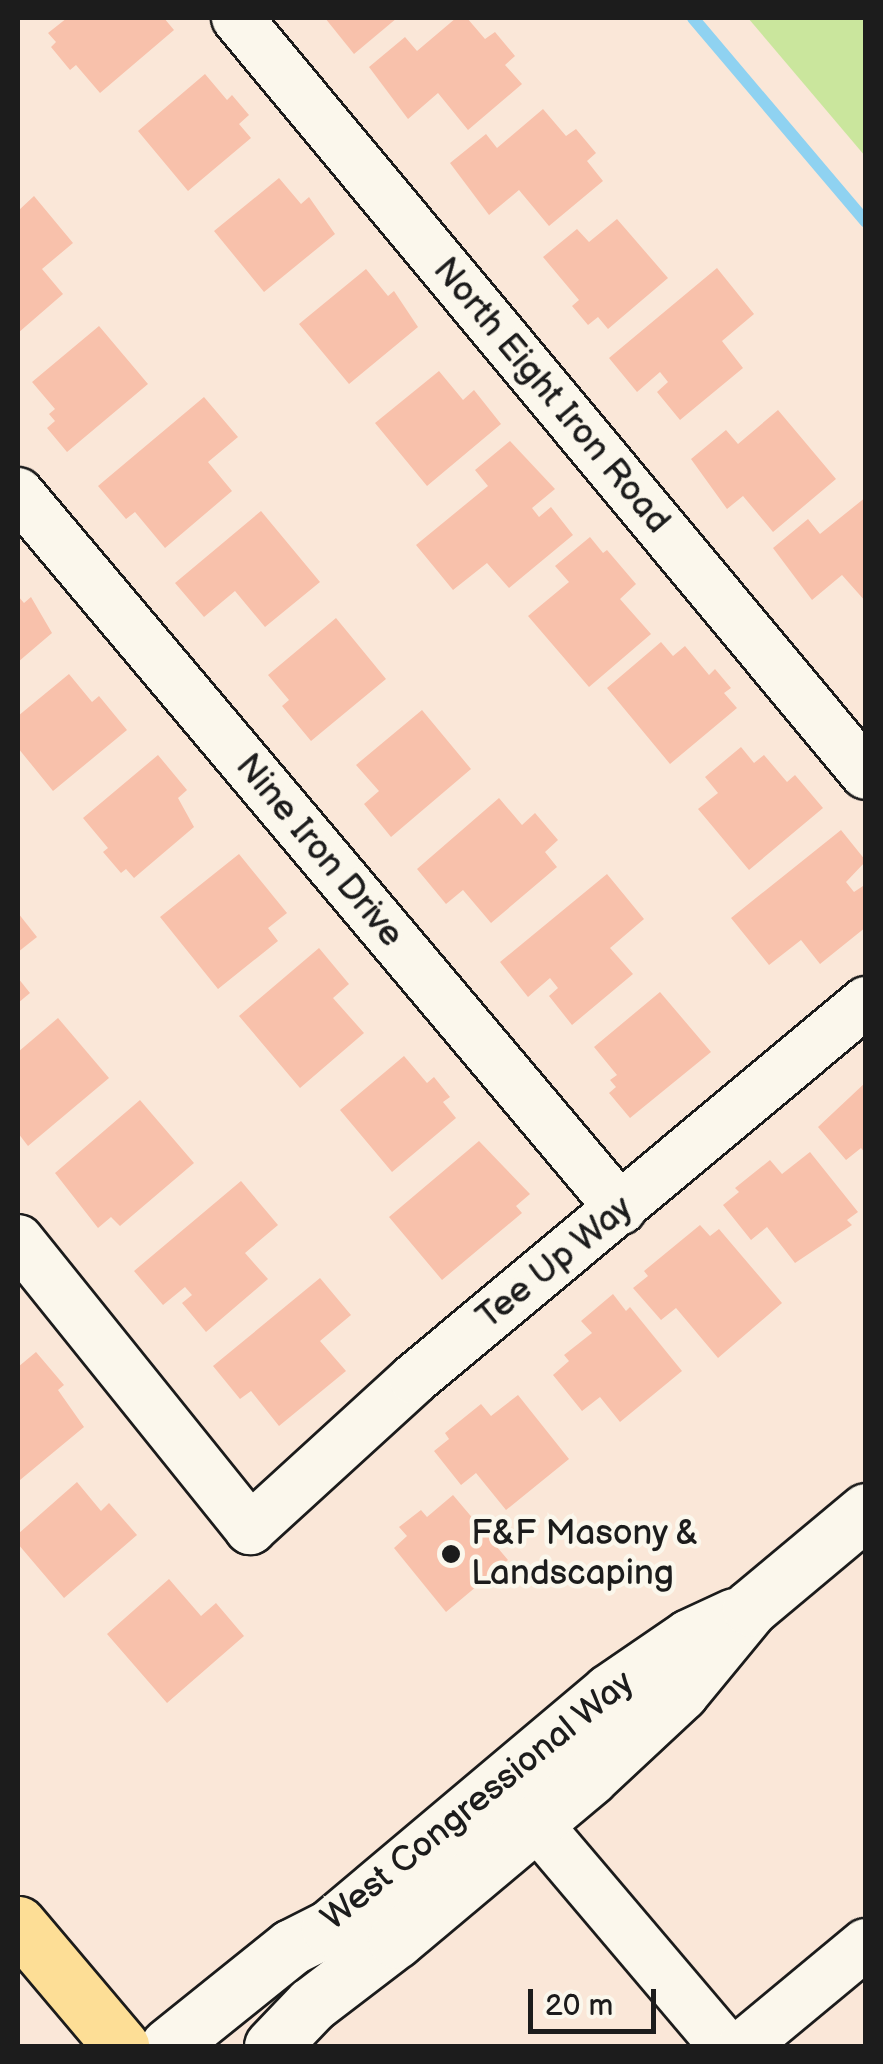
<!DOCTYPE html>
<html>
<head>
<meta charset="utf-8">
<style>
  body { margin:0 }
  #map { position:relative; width:883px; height:2064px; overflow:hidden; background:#fae7d8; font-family:"Balsamiq Sans",sans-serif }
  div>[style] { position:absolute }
  .green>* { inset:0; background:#cae69d }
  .stream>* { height:12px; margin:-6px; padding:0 6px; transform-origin:6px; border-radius:6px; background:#8fd2f1 }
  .building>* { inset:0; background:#f8c1ab }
  .roads { filter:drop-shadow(2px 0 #1c1c1c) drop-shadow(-2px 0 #1c1c1c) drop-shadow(0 2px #1c1c1c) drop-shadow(0 -2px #1c1c1c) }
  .minor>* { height:50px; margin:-25px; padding:0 25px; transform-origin:25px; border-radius:25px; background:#fbf7ec }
  .tertiary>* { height:55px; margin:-27.5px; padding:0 27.5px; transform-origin:27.5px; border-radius:27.5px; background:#fbf7ec }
  .primary>* { height:55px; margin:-27.5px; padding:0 27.5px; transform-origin:27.5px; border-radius:27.5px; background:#fdde96 }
  .dots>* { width:28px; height:28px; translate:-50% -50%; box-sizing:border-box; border:5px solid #fbf7ec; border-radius:50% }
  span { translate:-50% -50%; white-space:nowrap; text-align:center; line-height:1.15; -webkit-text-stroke:9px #fbf7ec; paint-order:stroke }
  .street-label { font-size:35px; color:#1c1c1c }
  .poi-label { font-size:35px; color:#1c1c1c }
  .left { translate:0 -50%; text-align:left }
  .frame { position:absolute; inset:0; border:20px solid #1c1c1c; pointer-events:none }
  .scale { position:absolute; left:528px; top:1989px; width:128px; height:45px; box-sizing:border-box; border:5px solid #1c1c1c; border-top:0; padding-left:12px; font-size:30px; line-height:35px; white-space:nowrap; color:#1c1c1c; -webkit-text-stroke:8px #fbf7ec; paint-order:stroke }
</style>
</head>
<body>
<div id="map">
  <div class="green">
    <div style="clip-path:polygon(748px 18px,865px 18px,865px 156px)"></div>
  </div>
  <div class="stream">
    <div style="left:693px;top:18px;width:267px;rotate:49.7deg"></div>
  </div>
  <div class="building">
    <div style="clip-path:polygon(67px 18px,164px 18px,174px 30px,100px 93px,76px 65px,70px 70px,51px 47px,56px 42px,48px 33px)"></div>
    <div style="clip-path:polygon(325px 18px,397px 18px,354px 54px)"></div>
    <div style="clip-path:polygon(456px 18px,467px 18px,485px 39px,495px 32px,515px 56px,505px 65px,522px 84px,468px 130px,438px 93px,408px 119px,369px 67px,405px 37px,417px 51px)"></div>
    <div style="clip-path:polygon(205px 74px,227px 100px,232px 95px,249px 115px,239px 124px,251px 138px,188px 191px,138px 131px)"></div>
    <div style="clip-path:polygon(543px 109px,566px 136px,576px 129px,596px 153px,587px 161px,603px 181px,549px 226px,519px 190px,489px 215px,450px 163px,486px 134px,497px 148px)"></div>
    <div style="clip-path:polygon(279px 178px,301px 204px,309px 197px,335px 234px,264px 292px,214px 231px)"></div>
    <div style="clip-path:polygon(34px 196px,73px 243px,42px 269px,63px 294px,18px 333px,18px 211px)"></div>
    <div style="clip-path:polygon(617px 219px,668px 278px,608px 329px,598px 317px,588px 325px,572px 306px,579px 300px,543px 257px,577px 229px,589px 242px)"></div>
    <div style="clip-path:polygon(717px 268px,754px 314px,722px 341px,743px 368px,680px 420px,657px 392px,668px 382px,660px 372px,637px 392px,609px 358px)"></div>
    <div style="clip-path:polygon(366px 269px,388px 296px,394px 291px,418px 327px,349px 384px,299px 324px)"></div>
    <div style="clip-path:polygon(99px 326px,148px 384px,67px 452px,47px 428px,55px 421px,49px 414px,55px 409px,32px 382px)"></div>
    <div style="clip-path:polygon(439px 371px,463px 400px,474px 390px,501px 424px,427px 486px,375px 423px)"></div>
    <div style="clip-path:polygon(204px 397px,238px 437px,208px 462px,232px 491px,165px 548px,135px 512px,126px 519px,98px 486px)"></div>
    <div style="clip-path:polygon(778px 410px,836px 479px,773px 532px,743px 496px,727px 509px,691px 459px,726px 430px,738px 444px)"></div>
    <div style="clip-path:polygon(510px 441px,555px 489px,532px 508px,539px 517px,551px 507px,573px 535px,509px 588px,487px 563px,453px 590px,416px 545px,488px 486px,475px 470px)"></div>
    <div style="clip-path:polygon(866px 497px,866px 602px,842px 575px,812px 600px,773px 548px,808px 519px,820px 534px)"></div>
    <div style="clip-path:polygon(261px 511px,320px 582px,265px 627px,235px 591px,204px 617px,175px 583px)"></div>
    <div style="clip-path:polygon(590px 537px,603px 553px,607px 550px,636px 584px,620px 599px,651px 634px,589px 687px,528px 616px,569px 582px,555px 566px)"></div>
    <div style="clip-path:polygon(18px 596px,24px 603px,31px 597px,52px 633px,18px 662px)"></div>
    <div style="clip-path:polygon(336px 618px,386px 679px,311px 741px,282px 706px,289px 700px,268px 675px)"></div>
    <div style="clip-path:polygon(661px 642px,673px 656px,685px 646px,709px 675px,715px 669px,731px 688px,724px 693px,737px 708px,670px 764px,607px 688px)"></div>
    <div style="clip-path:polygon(69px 674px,92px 702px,99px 696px,127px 730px,53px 791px,18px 748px,18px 716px)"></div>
    <div style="clip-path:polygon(422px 710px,471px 769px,391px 837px,364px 804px,379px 791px,356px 765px)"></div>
    <div style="clip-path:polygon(741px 747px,754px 763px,764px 755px,787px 782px,795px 775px,823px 808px,749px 870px,698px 809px,718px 793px,705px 777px)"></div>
    <div style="clip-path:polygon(158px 755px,187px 790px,178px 798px,194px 827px,134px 878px,126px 869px,121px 873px,103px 852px,108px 848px,83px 818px)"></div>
    <div style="clip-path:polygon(499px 798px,522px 825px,535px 813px,558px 840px,545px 852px,557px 867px,491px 923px,463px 890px,446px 904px,417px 869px)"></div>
    <div style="clip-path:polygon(841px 830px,866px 861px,846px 882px,854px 892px,866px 884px,866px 927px,820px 964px,801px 940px,769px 965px,731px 918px)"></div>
    <div style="clip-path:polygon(239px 854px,287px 913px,268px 928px,278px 941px,218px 989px,160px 917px)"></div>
    <div style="clip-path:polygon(607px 874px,644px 919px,610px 948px,633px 974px,572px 1025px,549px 996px,558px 988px,550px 978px,528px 997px,500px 962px)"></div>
    <div style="clip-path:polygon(18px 913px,37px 937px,18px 952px)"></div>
    <div style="clip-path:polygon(319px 948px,349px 984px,333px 998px,364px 1033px,300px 1088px,239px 1016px)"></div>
    <div style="clip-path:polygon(18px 978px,30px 993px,18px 1003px)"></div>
    <div style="clip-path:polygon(660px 992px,711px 1052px,630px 1118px,609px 1093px,616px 1087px,610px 1080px,617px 1075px,594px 1047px)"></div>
    <div style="clip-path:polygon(58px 1018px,109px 1078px,28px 1146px,18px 1133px,18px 1052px)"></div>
    <div style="clip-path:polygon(404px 1056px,427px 1083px,434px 1077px,450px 1097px,443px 1102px,456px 1118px,392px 1172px,340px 1110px)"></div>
    <div style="clip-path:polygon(866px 1082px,866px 1154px,861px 1148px,846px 1160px,818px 1127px)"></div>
    <div style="clip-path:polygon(140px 1100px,194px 1163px,120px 1226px,111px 1217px,98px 1228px,55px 1173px)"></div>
    <div style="clip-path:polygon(479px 1141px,530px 1194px,516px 1206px,522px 1213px,442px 1280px,389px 1217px)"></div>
    <div style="clip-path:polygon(810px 1152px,858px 1212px,847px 1220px,852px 1225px,795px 1263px,767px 1227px,751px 1240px,723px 1205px,739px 1192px,735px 1188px,770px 1160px,782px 1174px)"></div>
    <div style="clip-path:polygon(241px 1181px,278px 1225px,245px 1253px,268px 1279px,206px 1332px,182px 1303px,192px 1295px,185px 1287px,163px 1305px,134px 1271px)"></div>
    <div style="clip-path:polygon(700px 1225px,710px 1236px,719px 1229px,782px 1303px,718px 1358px,676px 1308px,661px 1320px,633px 1288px,648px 1276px,644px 1271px)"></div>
    <div style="clip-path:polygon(320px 1278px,351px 1315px,320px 1341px,346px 1371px,279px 1426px,251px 1391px,240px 1399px,213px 1366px)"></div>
    <div style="clip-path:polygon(613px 1294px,626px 1311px,630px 1307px,682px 1371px,620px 1422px,600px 1397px,582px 1411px,553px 1375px,569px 1361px,564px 1355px,592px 1333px,581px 1321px)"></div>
    <div style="clip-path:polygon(36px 1352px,64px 1385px,58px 1390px,84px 1427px,20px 1480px,18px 1367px)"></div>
    <div style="clip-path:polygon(518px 1395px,569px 1459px,506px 1510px,476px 1473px,461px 1485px,434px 1451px,449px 1439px,445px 1433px,481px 1404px,491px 1416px)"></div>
    <div style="clip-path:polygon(77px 1482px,101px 1511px,109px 1503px,137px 1535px,64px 1598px,18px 1544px,18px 1534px)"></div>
    <div style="clip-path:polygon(453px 1495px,508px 1560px,446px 1612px,394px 1548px,407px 1536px,399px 1527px,421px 1510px,427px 1517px)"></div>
    <div style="clip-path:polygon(169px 1579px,201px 1616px,216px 1603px,244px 1636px,167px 1703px,107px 1634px)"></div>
  </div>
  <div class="roads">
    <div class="minor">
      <div style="left:237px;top:18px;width:983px;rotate:50.24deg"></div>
      <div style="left:18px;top:493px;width:936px;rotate:49.9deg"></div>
      <div style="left:18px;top:1240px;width:371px;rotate:51.2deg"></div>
      <div style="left:250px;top:1529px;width:222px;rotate:-42.4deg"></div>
      <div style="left:414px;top:1379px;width:589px;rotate:-39.83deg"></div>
      <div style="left:511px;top:1794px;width:331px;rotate:49.7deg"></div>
      <div style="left:743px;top:2046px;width:160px;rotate:-39.7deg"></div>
    </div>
    <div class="tertiary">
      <div style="left:168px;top:2046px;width:158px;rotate:-38.8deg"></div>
      <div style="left:291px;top:1947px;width:42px;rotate:-26.6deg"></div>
      <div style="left:329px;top:1928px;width:366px;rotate:-40.1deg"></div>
      <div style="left:609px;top:1692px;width:97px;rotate:-34.5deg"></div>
      <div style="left:689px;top:1637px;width:50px;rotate:-25deg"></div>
      <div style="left:272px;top:2046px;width:57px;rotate:-46.4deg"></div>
      <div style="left:311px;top:2005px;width:107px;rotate:-37.4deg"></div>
      <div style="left:396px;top:1940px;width:252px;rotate:-40deg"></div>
      <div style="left:589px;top:1778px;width:125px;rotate:-43deg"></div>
      <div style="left:680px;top:1693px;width:110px;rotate:-50.5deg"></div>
      <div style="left:750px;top:1608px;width:151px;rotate:-39.9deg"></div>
    </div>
    <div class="primary">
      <div style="left:18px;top:1924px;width:160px;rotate:49.8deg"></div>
    </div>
  </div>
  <div class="dots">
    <div style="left:451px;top:1554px;background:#1c1c1c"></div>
  </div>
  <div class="street-label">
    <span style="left:551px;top:396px;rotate:50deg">North Eight Iron Road</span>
    <span style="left:319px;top:851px;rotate:50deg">Nine Iron Drive</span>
    <span style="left:555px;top:1263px;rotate:-39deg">Tee Up Way</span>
    <span style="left:478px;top:1801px;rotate:-39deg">West Congressional Way</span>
  </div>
  <div class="poi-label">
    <span class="left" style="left:471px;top:1554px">F&amp;F Masony &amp;<br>Landscaping</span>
  </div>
  <div class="frame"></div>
  <div class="scale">20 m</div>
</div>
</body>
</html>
